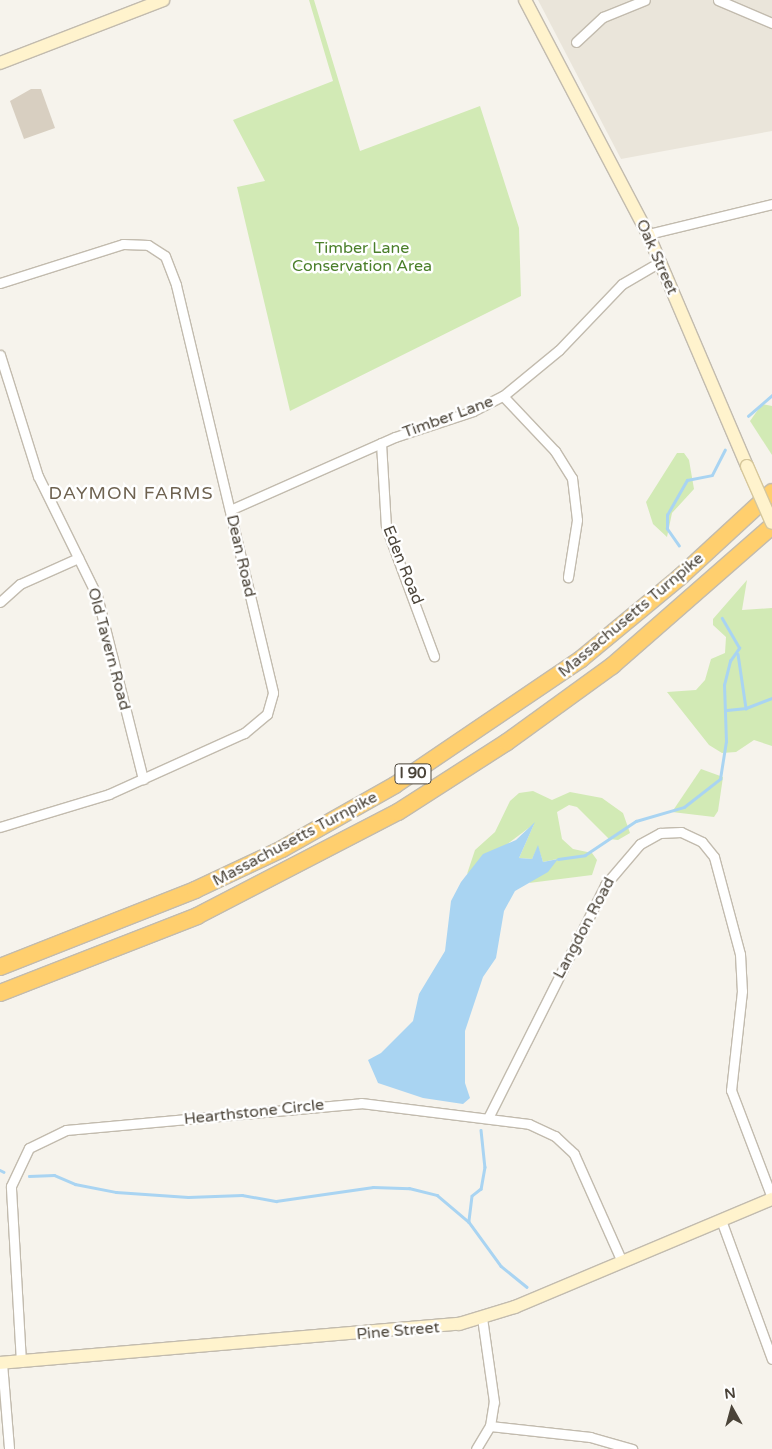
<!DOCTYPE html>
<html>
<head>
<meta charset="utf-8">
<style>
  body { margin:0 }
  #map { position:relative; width:772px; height:1449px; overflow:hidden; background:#f6f3ec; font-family:"Varela Round",sans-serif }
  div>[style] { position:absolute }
  .residential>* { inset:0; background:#eae5da }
  .green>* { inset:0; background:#d2eab5 }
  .water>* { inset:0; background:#a9d4f2 }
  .stream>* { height:2.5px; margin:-1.25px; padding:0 1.25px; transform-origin:1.25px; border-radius:1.25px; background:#a9d4f2 }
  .building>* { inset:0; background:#d8cfc1 }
  .roads { filter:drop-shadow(1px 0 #c2bbae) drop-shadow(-1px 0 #c2bbae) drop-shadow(0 1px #c2bbae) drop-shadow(0 -1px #c2bbae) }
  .street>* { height:9px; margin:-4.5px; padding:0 4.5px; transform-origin:4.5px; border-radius:4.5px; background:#fff }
  .secondary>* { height:12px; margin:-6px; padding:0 6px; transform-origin:6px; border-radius:6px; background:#fff3cd }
  .highway>* { height:16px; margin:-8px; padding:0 8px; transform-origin:8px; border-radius:8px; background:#ffcf6e }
  .bridges { filter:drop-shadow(1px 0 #d6c79b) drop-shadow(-1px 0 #d6c79b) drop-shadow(0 1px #d6c79b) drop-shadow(0 -1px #d6c79b) }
  .secondary-bridge>* { height:12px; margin:-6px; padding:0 6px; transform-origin:6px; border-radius:6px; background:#fff3cd }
  span { translate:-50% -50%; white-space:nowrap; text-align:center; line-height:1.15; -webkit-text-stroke:5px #fff; paint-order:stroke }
  .shield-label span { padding:1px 4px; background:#fff; border:1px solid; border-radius:4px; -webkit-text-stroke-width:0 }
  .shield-label { font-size:15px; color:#4b4439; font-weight:700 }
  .park-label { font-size:16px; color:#4a7f2a }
  .street-label { font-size:16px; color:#4b4439 }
  .neighbourhood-label { font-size:18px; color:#6e6250; letter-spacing:1px }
  .north { position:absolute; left:707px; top:1384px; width:50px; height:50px; -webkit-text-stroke:4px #fff; paint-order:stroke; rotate:353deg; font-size:14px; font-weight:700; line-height:20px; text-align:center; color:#4b4439 }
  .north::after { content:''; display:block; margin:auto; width:18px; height:22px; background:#4b4439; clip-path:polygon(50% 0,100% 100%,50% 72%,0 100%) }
</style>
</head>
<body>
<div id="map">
  <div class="residential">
    <div style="clip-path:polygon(538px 0,772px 0,772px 131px,621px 159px)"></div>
  </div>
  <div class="green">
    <div style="clip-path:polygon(309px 0,314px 0,360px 151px,480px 106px,519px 228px,521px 296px,290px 411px,237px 187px,265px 181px,233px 120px,333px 81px)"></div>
    <div style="clip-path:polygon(762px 404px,772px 406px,772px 455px,750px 421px)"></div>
    <div style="clip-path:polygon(677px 453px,684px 453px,689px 460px,694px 489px,672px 513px,667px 537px,653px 524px,646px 502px)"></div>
    <div style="clip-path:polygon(747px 580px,742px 610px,772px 608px,772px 746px,754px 740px,736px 752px,722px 753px,709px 745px,667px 692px,696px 690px,705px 680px,711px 659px,725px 653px,726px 637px,713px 625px,713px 619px)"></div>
    <div style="clip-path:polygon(701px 769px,723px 777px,718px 811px,714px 817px,672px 812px)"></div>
    <div style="clip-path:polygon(533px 791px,552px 800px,570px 792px,602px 798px,623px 813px,630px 833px,618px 840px,609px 839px,577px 807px,569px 805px,557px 812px,562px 839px,573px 849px,592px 853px,597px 860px,592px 875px,529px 883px,557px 859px,543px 862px,538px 847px,532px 859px,519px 858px,534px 824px,467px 874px,475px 850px,495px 832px,510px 801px,519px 793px)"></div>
  </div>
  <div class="water">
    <div style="clip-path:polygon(535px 822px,519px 858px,532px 859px,538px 845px,543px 862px,558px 859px,548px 872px,515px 891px,504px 911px,496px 958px,483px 977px,465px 1031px,465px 1083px,470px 1098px,463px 1104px,423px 1098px,378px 1083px,368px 1060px,381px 1053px,413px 1021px,419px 994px,445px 951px,451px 901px,461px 882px,483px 854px,516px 840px)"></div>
  </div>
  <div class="stream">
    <div style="left:748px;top:416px;width:32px;rotate:-41deg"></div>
    <div style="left:679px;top:546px;width:21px;rotate:-125deg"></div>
    <div style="left:667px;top:529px;width:14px;rotate:-90deg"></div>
    <div style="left:667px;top:515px;width:40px;rotate:-60.3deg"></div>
    <div style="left:687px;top:480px;width:25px;rotate:-11deg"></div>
    <div style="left:712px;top:475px;width:28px;rotate:-63deg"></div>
    <div style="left:738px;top:654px;width:55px;rotate:81.6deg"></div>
    <div style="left:727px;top:710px;width:19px;rotate:-6deg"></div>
    <div style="left:746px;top:708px;width:28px;rotate:-21deg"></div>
    <div style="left:558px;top:859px;width:27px;rotate:-8deg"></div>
    <div style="left:585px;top:855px;width:61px;rotate:-33.7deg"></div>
    <div style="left:636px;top:821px;width:50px;rotate:-16.3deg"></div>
    <div style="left:684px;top:807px;width:46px;rotate:-37.9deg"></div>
    <div style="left:720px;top:779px;width:37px;rotate:-81deg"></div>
    <div style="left:726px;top:742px;width:57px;rotate:-92deg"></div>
    <div style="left:724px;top:685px;width:25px;rotate:-76deg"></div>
    <div style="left:730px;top:661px;width:16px;rotate:-55deg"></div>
    <div style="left:739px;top:648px;width:34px;rotate:-120deg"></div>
    <div style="left:481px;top:1130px;width:37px;rotate:84deg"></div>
    <div style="left:485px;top:1167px;width:22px;rotate:100deg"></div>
    <div style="left:481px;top:1189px;width:11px;rotate:142deg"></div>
    <div style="left:472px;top:1196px;width:26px;rotate:97deg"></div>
    <div style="left:469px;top:1222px;width:54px;rotate:54deg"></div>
    <div style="left:501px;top:1266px;width:33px;rotate:39deg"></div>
    <div style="left:0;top:1170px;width:4px;rotate:27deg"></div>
    <div style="left:29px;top:1176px;width:25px;rotate:-2deg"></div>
    <div style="left:54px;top:1175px;width:23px;rotate:23deg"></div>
    <div style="left:75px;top:1184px;width:42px;rotate:11deg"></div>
    <div style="left:116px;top:1192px;width:72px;rotate:4deg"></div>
    <div style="left:188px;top:1197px;width:54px;rotate:-2.1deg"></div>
    <div style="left:242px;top:1195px;width:35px;rotate:10deg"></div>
    <div style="left:276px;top:1201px;width:98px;rotate:-8.2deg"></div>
    <div style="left:373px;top:1187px;width:36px;rotate:2deg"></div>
    <div style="left:409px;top:1188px;width:29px;rotate:14deg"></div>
    <div style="left:437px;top:1195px;width:42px;rotate:40.2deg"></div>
  </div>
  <div class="building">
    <div style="clip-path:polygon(31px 89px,41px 89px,55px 128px,24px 139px,10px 101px)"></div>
  </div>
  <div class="roads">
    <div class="street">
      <div style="left:718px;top:0;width:59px;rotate:23.1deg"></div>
      <div style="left:576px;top:42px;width:37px;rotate:-43deg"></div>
      <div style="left:603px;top:17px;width:45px;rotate:-22deg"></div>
      <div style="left:648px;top:234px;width:128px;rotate:-13.6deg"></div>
      <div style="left:0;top:283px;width:129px;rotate:-17.6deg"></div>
      <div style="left:123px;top:244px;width:25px;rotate:2deg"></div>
      <div style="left:148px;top:245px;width:20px;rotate:33deg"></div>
      <div style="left:165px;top:256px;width:31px;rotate:69deg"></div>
      <div style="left:176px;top:285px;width:419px;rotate:76.6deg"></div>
      <div style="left:273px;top:693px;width:22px;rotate:106deg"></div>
      <div style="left:267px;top:714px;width:30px;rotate:140deg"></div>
      <div style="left:244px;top:733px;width:148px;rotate:155.7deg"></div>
      <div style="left:109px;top:794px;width:114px;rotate:163.2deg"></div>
      <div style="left:0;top:355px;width:127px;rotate:72.6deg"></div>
      <div style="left:38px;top:476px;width:134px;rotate:63.8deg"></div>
      <div style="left:97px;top:596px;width:189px;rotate:75.9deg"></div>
      <div style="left:503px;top:396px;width:76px;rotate:46.6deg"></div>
      <div style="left:555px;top:451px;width:32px;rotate:58deg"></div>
      <div style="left:572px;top:478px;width:42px;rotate:83.2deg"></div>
      <div style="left:577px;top:520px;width:58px;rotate:99deg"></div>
      <div style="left:381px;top:443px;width:84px;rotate:86.6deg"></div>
      <div style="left:386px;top:527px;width:138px;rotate:69.6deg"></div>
      <div style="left:230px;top:510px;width:180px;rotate:-23.9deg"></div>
      <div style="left:395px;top:437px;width:82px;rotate:-18.4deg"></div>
      <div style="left:473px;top:411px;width:34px;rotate:-27deg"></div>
      <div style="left:503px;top:396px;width:72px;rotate:-39.4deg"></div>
      <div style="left:559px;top:350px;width:91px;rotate:-46.3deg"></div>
      <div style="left:622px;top:284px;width:44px;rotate:-30.1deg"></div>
      <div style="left:0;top:602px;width:27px;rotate:-42deg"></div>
      <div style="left:20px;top:584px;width:64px;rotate:-24.1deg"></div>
      <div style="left:488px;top:1118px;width:261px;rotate:-63.3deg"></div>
      <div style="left:605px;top:885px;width:54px;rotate:-49.5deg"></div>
      <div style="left:640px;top:844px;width:23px;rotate:-29deg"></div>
      <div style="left:660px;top:833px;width:21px;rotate:-3deg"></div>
      <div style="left:681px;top:832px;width:23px;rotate:25deg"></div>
      <div style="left:702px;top:842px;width:19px;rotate:51deg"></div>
      <div style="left:714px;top:857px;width:100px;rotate:75deg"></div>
      <div style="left:740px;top:954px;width:37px;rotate:87deg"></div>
      <div style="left:742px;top:991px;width:100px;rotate:96.3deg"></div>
      <div style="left:731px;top:1090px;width:116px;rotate:69.2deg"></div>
      <div style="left:721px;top:1220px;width:148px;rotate:69.9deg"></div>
      <div style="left:21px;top:1362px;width:176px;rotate:-93.3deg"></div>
      <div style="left:11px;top:1186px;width:42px;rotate:-64.7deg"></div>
      <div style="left:29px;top:1148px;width:41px;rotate:-25.9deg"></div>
      <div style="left:66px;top:1130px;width:296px;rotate:-5.2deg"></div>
      <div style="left:361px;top:1103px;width:169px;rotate:7.1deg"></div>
      <div style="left:529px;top:1124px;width:29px;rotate:25deg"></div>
      <div style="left:555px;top:1136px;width:26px;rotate:43deg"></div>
      <div style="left:574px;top:1154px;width:118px;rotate:66deg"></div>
      <div style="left:2px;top:1363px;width:86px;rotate:85.3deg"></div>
      <div style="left:490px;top:1426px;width:101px;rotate:6.3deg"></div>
      <div style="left:590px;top:1437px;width:44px;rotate:15.9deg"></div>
      <div style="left:476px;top:1449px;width:27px;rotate:-59deg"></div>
      <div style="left:490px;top:1426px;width:24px;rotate:-81deg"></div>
      <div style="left:494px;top:1402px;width:85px;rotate:-98.1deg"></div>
    </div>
    <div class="secondary">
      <div style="left:525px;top:0;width:264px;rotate:62.3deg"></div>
      <div style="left:648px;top:234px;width:252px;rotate:66.9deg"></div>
      <div style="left:0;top:63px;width:175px;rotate:-21.1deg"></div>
      <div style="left:0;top:1363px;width:461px;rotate:-4.9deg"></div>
      <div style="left:459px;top:1324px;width:59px;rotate:-16.9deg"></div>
      <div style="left:515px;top:1307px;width:279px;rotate:-22.8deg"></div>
    </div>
    <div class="highway">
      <div style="left:0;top:967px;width:210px;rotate:-21.5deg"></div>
      <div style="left:195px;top:890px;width:96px;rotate:-25.2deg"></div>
      <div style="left:282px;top:849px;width:130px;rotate:-29.5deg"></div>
      <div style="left:395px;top:785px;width:225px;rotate:-34.1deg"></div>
      <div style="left:581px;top:659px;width:129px;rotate:-39.6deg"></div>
      <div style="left:680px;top:577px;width:125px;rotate:-42.7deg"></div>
      <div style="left:0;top:993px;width:212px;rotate:-21.3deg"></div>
      <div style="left:197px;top:916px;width:226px;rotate:-27.4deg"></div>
      <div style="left:398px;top:812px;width:130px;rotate:-32.7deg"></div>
      <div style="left:507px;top:742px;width:130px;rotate:-35.9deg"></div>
      <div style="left:612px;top:666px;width:213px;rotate:-41.2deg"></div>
    </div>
  </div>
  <div class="bridges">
    <div class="secondary-bridge">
      <div style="left:747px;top:466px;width:62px;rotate:66.3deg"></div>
    </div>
  </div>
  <div class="shield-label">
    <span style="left:413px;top:774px">I 90</span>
  </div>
  <div class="park-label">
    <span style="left:362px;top:257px">Timber Lane<br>Conservation Area</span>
  </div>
  <div class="street-label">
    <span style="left:657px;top:257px;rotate:66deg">Oak Street</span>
    <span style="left:448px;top:417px;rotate:-20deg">Timber Lane</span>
    <span style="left:241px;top:556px;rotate:77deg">Dean Road</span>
    <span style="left:403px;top:565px;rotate:68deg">Eden Road</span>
    <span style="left:631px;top:615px;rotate:-40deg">Massachusetts Turnpike</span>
    <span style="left:109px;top:649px;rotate:75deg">Old Tavern Road</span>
    <span style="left:295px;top:839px;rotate:-28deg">Massachusetts Turnpike</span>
    <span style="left:584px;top:928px;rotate:-62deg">Langdon Road</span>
    <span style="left:254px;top:1112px;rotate:-6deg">Hearthstone Circle</span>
    <span style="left:398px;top:1331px;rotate:-5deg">Pine Street</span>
  </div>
  <div class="neighbourhood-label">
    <span style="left:131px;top:493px">DAYMON FARMS</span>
  </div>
  <div class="north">N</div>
</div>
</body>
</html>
